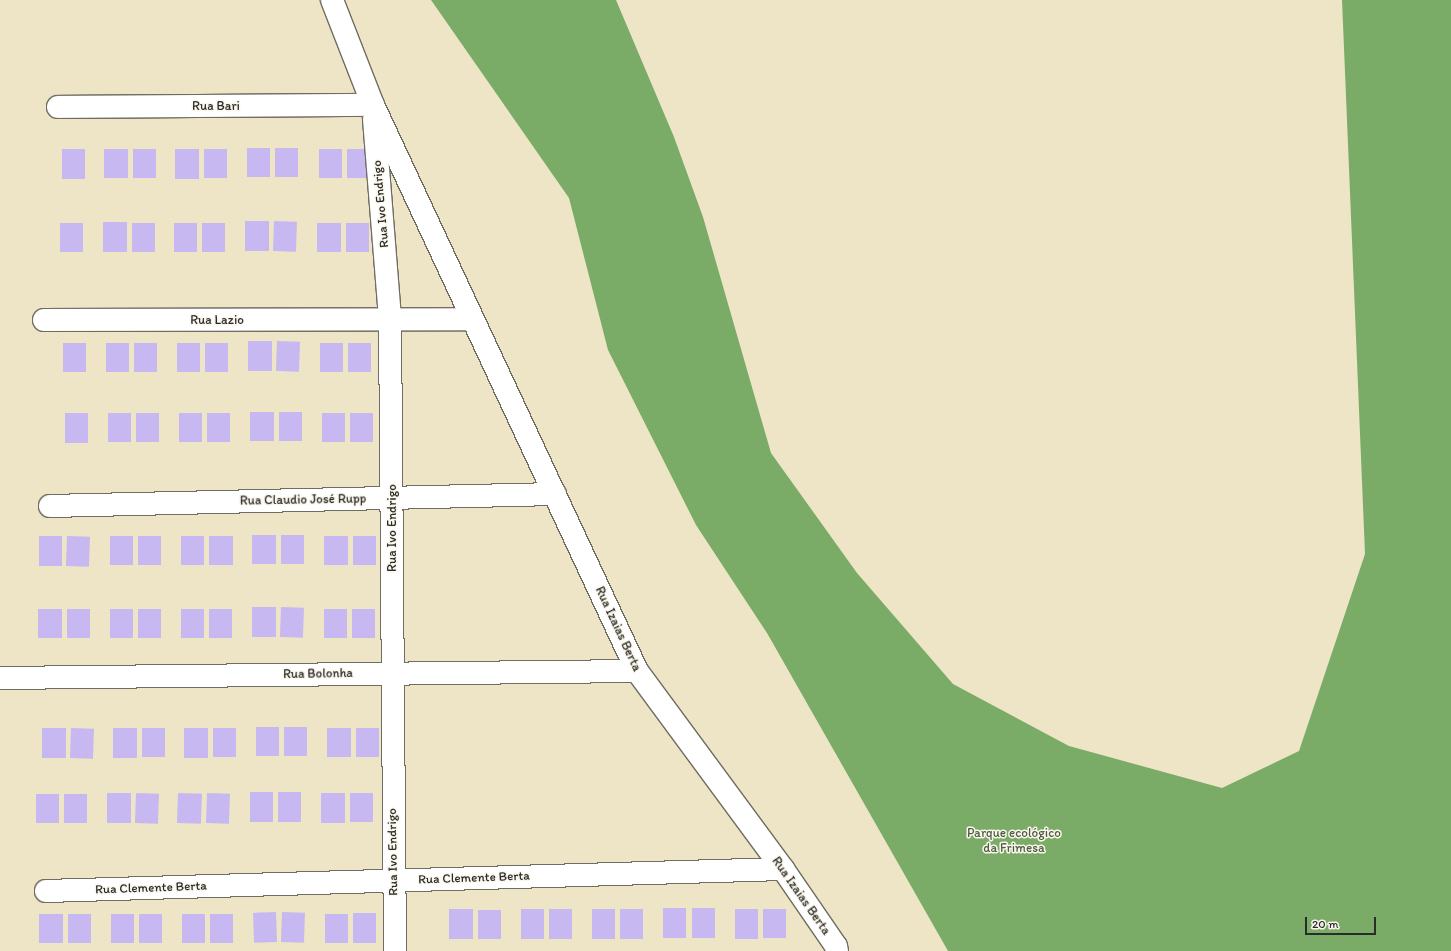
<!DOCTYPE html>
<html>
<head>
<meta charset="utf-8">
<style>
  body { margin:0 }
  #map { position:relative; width:1451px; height:951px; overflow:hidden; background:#eee5c6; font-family:Itim,sans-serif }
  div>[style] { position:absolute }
  .forest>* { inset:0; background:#7aac68 }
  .building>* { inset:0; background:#c8b8f1; transform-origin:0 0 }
  .roads { filter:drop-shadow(1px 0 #6f6c61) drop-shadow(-1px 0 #6f6c61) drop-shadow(0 1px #6f6c61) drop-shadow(0 -1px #6f6c61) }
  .minor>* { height:22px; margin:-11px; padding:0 11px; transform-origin:11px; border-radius:11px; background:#fff }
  span { translate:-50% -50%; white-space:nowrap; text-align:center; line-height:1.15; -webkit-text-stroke:3px #fbf7ec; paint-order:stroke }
  .street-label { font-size:13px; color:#2b2b2b }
  .park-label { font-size:13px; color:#4c5a42 }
  .scale { position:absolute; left:1305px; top:917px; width:71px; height:18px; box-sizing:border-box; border:2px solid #2b2b2b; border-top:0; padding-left:5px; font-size:12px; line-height:14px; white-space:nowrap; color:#2b2b2b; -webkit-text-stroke:3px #fbf7ec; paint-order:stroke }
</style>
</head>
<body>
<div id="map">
  <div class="forest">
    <div style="clip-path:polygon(431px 0,616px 0,674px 137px,703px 217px,771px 453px,857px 573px,953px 684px,1069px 746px,1222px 788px,1299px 751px,1365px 554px,1342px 0,1451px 0,1451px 951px,948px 951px,767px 633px,696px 525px,608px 350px,569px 198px)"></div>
  </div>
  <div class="building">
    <div style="left:247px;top:148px;width:23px;height:29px"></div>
    <div style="left:275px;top:148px;width:23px;height:29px"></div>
    <div style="left:62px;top:149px;width:23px;height:30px"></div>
    <div style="left:104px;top:149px;width:24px;height:29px"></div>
    <div style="left:133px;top:149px;width:23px;height:29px"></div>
    <div style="left:175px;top:149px;width:24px;height:30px"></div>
    <div style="left:204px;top:149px;width:23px;height:29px"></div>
    <div style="left:319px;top:149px;width:23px;height:29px"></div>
    <div style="left:347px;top:149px;width:23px;height:29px"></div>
    <div style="left:269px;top:221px;width:30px;height:24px;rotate:90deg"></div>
    <div style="left:274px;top:221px;width:23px;height:30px;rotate:2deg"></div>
    <div style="left:127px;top:222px;width:30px;height:24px;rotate:90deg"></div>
    <div style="left:60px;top:223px;width:23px;height:29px"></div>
    <div style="left:132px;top:223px;width:23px;height:29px"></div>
    <div style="left:174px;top:223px;width:23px;height:29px"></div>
    <div style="left:202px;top:223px;width:23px;height:29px"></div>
    <div style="left:317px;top:223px;width:24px;height:29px"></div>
    <div style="left:346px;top:223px;width:23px;height:29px"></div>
    <div style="left:272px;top:341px;width:30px;height:24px;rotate:90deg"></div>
    <div style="left:277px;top:341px;width:23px;height:30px;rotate:2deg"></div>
    <div style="left:63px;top:343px;width:23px;height:29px"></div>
    <div style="left:106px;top:343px;width:23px;height:29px"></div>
    <div style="left:134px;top:343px;width:23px;height:29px"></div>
    <div style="left:177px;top:343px;width:23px;height:29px"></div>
    <div style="left:205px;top:343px;width:23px;height:29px"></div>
    <div style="left:320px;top:343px;width:23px;height:29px"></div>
    <div style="left:348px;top:343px;width:23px;height:29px"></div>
    <div style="left:250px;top:412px;width:24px;height:29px"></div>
    <div style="left:279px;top:412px;width:23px;height:29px"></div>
    <div style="left:65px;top:413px;width:23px;height:30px"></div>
    <div style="left:108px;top:413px;width:23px;height:29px"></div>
    <div style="left:136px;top:413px;width:23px;height:29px"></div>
    <div style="left:179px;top:413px;width:23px;height:29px"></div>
    <div style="left:207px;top:413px;width:23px;height:29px"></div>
    <div style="left:322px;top:413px;width:23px;height:29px"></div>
    <div style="left:350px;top:413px;width:23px;height:29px"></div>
    <div style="left:252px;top:535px;width:24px;height:29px"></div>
    <div style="left:281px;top:535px;width:23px;height:29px"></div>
    <div style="left:39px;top:536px;width:23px;height:30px"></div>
    <div style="left:67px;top:536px;width:23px;height:30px;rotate:2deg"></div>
    <div style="left:110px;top:536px;width:23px;height:29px"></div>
    <div style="left:138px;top:536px;width:23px;height:29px"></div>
    <div style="left:181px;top:536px;width:23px;height:29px"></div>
    <div style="left:209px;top:536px;width:24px;height:29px"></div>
    <div style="left:324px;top:536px;width:24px;height:29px"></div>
    <div style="left:353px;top:536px;width:23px;height:29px"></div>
    <div style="left:276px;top:607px;width:30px;height:24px;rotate:90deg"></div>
    <div style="left:281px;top:607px;width:23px;height:30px;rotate:2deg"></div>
    <div style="left:38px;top:609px;width:24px;height:29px"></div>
    <div style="left:67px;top:609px;width:23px;height:29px"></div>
    <div style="left:110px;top:609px;width:23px;height:29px"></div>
    <div style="left:138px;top:609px;width:23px;height:29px"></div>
    <div style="left:181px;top:609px;width:23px;height:29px"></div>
    <div style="left:209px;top:609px;width:23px;height:29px"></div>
    <div style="left:324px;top:609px;width:23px;height:29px"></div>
    <div style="left:352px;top:609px;width:23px;height:29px"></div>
    <div style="left:256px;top:727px;width:23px;height:29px"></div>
    <div style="left:284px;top:727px;width:23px;height:29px"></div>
    <div style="left:66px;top:728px;width:30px;height:24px;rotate:90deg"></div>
    <div style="left:71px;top:728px;width:23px;height:30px;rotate:2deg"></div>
    <div style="left:113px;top:728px;width:24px;height:30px"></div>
    <div style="left:142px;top:728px;width:23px;height:29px"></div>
    <div style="left:184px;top:728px;width:24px;height:30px"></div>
    <div style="left:213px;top:728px;width:23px;height:29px"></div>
    <div style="left:327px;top:728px;width:24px;height:29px"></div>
    <div style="left:356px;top:728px;width:23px;height:29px"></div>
    <div style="left:250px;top:792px;width:23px;height:30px"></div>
    <div style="left:278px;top:792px;width:23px;height:30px"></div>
    <div style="left:107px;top:793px;width:24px;height:30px"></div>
    <div style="left:136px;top:793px;width:23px;height:30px;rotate:2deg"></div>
    <div style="left:178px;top:793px;width:24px;height:30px;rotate:2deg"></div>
    <div style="left:207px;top:793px;width:23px;height:30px;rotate:2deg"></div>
    <div style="left:321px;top:793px;width:24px;height:30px"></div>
    <div style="left:350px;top:793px;width:23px;height:29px"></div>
    <div style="left:36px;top:794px;width:23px;height:29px"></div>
    <div style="left:64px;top:794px;width:23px;height:29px"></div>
    <div style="left:663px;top:908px;width:23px;height:30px"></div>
    <div style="left:692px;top:908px;width:23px;height:30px"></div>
    <div style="left:473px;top:909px;width:30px;height:24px;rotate:90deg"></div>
    <div style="left:521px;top:909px;width:23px;height:30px"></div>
    <div style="left:549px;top:909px;width:23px;height:30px"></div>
    <div style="left:592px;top:909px;width:23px;height:30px"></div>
    <div style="left:620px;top:909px;width:23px;height:30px"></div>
    <div style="left:735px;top:909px;width:23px;height:30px"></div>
    <div style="left:763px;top:909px;width:23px;height:29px"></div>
    <div style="left:478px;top:910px;width:23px;height:29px"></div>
    <div style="left:276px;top:912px;width:30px;height:23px;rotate:88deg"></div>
    <div style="left:282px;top:912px;width:23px;height:30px;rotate:2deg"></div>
    <div style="left:353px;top:913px;width:23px;height:30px"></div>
    <div style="left:39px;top:914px;width:24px;height:29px"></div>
    <div style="left:68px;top:914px;width:23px;height:29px"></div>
    <div style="left:111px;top:914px;width:23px;height:29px"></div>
    <div style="left:139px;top:914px;width:23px;height:29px"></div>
    <div style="left:182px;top:914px;width:23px;height:29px"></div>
    <div style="left:210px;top:914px;width:23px;height:29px"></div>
    <div style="left:325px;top:914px;width:23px;height:29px"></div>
  </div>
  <div class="roads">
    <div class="minor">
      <div style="left:332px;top:0;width:113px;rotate:68.7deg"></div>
      <div style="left:373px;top:105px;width:625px;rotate:64.99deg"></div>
      <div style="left:637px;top:671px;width:246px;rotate:53.6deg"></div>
      <div style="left:783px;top:869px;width:93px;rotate:55.5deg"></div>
      <div style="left:836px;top:946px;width:5px;rotate:79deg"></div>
      <div style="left:58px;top:107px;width:315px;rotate:-0.4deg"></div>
      <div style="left:374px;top:119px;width:201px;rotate:85.4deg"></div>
      <div style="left:390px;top:319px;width:632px;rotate:89.55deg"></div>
      <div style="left:44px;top:320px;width:428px;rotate:-0.1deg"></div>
      <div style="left:50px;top:506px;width:505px;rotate:-1.36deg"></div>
      <div style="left:0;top:678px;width:637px;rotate:-0.63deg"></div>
      <div style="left:46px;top:891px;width:737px;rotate:-1.71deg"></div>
    </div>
  </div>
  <div class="street-label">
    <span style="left:216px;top:106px">Rua Bari</span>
    <span style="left:381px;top:204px;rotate:-95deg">Rua Ivo Endrigo</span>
    <span style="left:217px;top:320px">Rua Lazio</span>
    <span style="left:303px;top:500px;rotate:-1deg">Rua Claudio José Rupp</span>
    <span style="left:392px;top:528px;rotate:-90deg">Rua Ivo Endrigo</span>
    <span style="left:618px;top:629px;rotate:65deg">Rua Izaias Berta</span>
    <span style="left:318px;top:674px;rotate:-1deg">Rua Bolonha</span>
    <span style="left:393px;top:852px;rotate:-91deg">Rua Ivo Endrigo</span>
    <span style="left:474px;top:878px;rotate:-2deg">Rua Clemente Berta</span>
    <span style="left:151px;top:888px;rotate:-2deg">Rua Clemente Berta</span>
    <span style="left:801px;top:896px;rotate:55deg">Rua Izaias Berta</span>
  </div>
  <div class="park-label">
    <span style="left:1014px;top:841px">Parque ecológico<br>da Frimesa</span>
  </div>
  <div class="scale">20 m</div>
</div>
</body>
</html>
